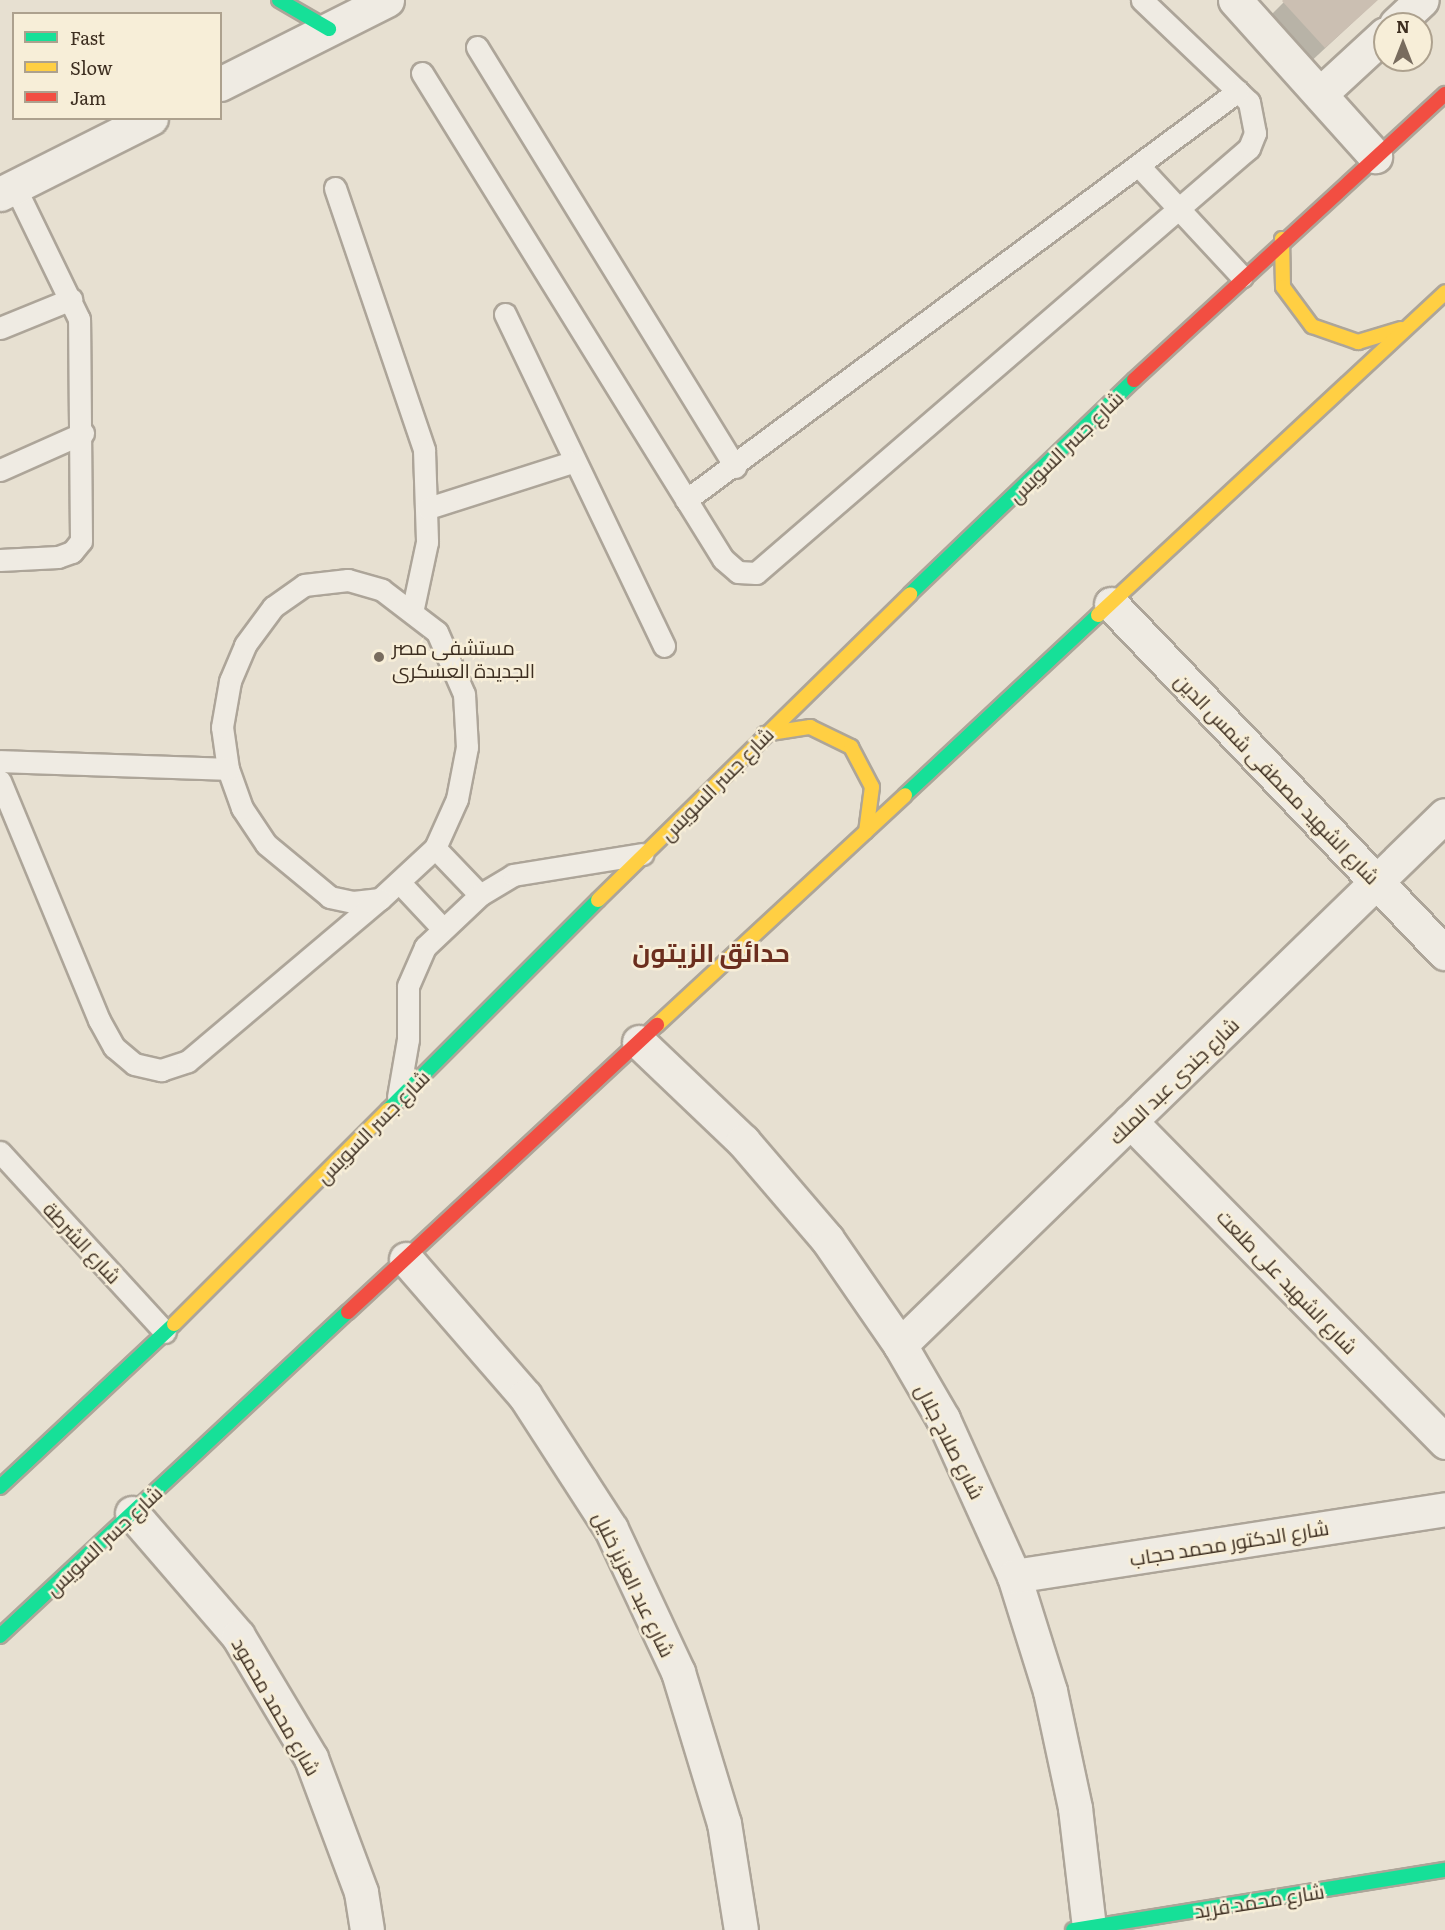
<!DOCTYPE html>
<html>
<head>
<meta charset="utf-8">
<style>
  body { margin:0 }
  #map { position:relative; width:1445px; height:1930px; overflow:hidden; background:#e7e0d1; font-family:Literata,Cairo,serif }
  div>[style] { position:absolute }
  .shadow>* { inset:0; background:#0003 }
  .building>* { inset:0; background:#cbbfb2 }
  .roads { filter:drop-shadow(2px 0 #ada599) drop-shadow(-2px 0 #ada599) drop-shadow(0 2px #ada599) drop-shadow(0 -2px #ada599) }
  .lane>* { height:21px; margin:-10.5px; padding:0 10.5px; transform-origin:10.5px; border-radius:10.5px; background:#efebe3 }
  .street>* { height:33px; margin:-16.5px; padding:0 16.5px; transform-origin:16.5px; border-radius:16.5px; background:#efebe3 }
  .fast>* { height:14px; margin:-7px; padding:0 7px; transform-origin:7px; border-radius:7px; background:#16e098 }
  .slow>* { height:14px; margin:-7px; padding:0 7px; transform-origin:7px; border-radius:7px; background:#ffcf43 }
  .jam>* { height:14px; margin:-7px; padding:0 7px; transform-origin:7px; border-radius:7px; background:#f24e42 }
  .dots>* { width:16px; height:16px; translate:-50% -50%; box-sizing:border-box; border:3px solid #f7eed8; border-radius:50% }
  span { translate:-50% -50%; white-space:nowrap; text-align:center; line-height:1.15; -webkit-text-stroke:5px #f7eed8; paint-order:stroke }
  .street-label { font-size:20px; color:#3d2e20 }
  .poi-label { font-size:20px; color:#3d2e20 }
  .left { translate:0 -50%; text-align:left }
  .district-label { font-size:26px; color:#6b2e1e; font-weight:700 }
  .legend { position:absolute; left:12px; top:12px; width:210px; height:108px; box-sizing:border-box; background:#f7eed8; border:2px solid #ada18e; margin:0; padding:8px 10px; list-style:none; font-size:18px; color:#3d2e20 }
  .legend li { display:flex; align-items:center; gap:12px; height:30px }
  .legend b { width:30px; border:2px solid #ada18e }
  .north { position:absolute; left:1373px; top:12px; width:60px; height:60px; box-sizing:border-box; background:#f7eed8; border:2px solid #ada18e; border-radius:50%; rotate:0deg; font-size:16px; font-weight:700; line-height:24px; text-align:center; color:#3d2e20 }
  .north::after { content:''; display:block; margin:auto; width:21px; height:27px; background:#786c5e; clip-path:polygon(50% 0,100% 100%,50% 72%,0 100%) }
</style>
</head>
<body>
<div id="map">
  <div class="shadow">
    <div style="clip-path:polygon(1286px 0,1377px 0,1305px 67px,1264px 22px)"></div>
  </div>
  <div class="building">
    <div style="clip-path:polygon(1378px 0,1325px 48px,1282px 1px,1283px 0)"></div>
  </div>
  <div class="roads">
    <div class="lane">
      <div style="left:477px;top:47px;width:493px;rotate:58.4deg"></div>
      <div style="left:422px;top:73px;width:572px;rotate:58.23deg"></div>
      <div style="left:723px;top:559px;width:20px;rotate:41deg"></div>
      <div style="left:738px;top:572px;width:18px;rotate:3deg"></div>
      <div style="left:756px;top:573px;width:651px;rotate:-40.76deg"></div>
      <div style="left:1249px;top:148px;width:16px;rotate:-68deg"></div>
      <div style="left:1255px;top:133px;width:32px;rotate:-101deg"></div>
      <div style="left:1249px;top:102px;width:148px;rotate:-136.4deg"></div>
      <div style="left:1139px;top:166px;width:151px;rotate:47.1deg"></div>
      <div style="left:335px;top:188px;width:277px;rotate:71.2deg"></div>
      <div style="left:424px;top:450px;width:92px;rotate:88.1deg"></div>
      <div style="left:427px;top:542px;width:67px;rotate:102deg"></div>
      <div style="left:505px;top:314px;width:368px;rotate:64.4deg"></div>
      <div style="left:0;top:328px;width:77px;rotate:-22.2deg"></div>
      <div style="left:0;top:470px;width:91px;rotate:-24deg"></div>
      <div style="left:686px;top:500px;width:687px;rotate:-36.54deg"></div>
      <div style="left:428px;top:508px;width:154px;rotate:-17.7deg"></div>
      <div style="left:0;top:560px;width:58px;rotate:-3deg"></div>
      <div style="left:58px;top:557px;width:15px;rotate:-20deg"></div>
      <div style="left:72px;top:552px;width:14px;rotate:-51deg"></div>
      <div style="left:81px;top:541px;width:222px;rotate:-90.5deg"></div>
      <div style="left:79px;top:319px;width:147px;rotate:-115.9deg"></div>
      <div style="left:348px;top:580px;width:35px;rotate:16deg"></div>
      <div style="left:382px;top:590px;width:69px;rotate:37.4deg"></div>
      <div style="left:437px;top:632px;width:68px;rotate:66.5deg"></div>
      <div style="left:464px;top:694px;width:53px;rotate:86.8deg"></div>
      <div style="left:467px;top:747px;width:53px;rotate:100.9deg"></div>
      <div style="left:457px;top:799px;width:54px;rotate:114.2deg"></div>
      <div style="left:435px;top:848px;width:75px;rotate:137.2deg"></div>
      <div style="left:380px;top:899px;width:27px;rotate:174deg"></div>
      <div style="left:353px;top:902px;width:24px;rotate:-168deg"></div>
      <div style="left:330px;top:897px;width:83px;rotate:-140.4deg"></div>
      <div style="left:266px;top:844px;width:43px;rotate:-123.7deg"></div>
      <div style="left:242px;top:808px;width:41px;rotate:-109.7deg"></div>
      <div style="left:228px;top:769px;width:42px;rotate:-98.1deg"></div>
      <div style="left:222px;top:727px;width:47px;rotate:-80.1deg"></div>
      <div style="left:230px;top:681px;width:39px;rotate:-67deg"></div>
      <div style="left:245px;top:645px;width:47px;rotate:-53.6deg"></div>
      <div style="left:273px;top:607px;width:38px;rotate:-35deg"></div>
      <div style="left:304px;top:585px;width:44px;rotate:-6.5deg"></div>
      <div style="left:0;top:761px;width:228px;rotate:2deg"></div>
      <div style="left:0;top:781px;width:259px;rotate:67.5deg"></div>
      <div style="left:99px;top:1020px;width:31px;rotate:61deg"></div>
      <div style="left:114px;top:1047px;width:26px;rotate:40deg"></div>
      <div style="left:134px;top:1064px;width:28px;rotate:13deg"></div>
      <div style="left:161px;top:1070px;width:28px;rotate:-18deg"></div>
      <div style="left:188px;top:1061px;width:251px;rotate:-40.2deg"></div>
      <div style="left:435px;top:848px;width:65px;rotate:46.2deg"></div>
      <div style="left:400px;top:883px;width:63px;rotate:46.9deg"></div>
      <div style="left:398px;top:1097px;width:59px;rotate:-80.2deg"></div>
      <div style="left:408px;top:1039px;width:53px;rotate:-90deg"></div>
      <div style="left:408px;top:986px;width:43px;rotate:-66.4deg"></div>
      <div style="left:425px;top:947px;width:76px;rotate:-43.4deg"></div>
      <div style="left:480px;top:895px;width:39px;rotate:-31deg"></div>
      <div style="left:513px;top:875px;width:131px;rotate:-9.2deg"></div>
      <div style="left:0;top:1152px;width:244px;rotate:47.5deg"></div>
    </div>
    <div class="street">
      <div style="left:1235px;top:0;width:210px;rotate:48.1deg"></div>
      <div style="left:1396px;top:24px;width:35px;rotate:-43deg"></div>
      <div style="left:220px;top:84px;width:187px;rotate:-26.7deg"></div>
      <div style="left:1320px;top:94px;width:88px;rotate:-42.7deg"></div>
      <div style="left:0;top:194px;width:169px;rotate:-26.7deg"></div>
      <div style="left:1111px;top:604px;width:483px;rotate:46.3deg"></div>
      <div style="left:639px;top:1042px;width:144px;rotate:43.6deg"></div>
      <div style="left:743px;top:1141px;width:129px;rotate:49.4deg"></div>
      <div style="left:827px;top:1239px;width:129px;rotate:55.4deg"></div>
      <div style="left:900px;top:1345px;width:86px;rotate:59.8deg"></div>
      <div style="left:943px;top:1419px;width:172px;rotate:65.7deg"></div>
      <div style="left:1014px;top:1576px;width:121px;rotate:72.6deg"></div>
      <div style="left:1050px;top:1691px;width:120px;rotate:77.9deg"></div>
      <div style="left:1075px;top:1808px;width:121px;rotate:83.3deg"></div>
      <div style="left:1130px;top:1121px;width:450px;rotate:45.5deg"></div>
      <div style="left:406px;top:1259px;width:181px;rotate:49deg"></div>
      <div style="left:525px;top:1396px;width:158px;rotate:57.1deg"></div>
      <div style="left:611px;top:1529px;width:158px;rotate:64.9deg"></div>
      <div style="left:678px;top:1672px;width:158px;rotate:73.1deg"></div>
      <div style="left:724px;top:1823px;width:108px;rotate:81deg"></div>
      <div style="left:900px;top:1345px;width:760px;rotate:-44.2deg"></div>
      <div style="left:132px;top:1513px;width:162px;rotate:49.2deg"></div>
      <div style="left:238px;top:1636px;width:142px;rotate:59.1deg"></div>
      <div style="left:311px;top:1758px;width:143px;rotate:69.5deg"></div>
      <div style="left:361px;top:1892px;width:38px;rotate:81deg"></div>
      <div style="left:1014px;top:1576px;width:436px;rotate:-8.8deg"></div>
    </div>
    <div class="fast">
      <div style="left:279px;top:0;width:58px;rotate:30.1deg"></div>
      <div style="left:910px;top:594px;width:310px;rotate:-43.7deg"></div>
      <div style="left:905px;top:795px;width:264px;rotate:-43deg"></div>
      <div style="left:388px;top:1110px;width:297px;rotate:-45deg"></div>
      <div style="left:0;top:1487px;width:238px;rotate:-43.1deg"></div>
      <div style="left:0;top:1636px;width:475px;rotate:-43deg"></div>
      <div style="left:1073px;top:1930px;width:377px;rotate:-9.2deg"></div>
    </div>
    <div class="slow">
      <div style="left:1282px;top:239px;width:48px;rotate:88.8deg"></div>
      <div style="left:1283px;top:287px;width:49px;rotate:53.4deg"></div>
      <div style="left:1312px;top:326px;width:49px;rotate:19.2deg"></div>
      <div style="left:1358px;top:342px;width:45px;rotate:-16.8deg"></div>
      <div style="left:1098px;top:615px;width:474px;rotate:-42.9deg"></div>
      <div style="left:764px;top:734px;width:47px;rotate:-8.7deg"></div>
      <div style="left:810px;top:727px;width:46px;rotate:26deg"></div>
      <div style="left:851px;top:747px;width:45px;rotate:62.3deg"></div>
      <div style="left:872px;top:787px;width:45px;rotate:97.6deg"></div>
      <div style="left:598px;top:900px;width:437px;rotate:-44.4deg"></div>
      <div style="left:657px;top:1025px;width:338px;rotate:-42.8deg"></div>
      <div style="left:174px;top:1324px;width:303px;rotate:-45deg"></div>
    </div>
    <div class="jam">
      <div style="left:1134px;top:380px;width:423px;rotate:-42.6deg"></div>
      <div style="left:348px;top:1312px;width:422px;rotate:-42.9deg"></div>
    </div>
  </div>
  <div class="dots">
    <div style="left:379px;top:657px;background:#786c5e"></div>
  </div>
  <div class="street-label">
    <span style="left:1065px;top:446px;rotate:-44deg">شارع جسر السويس</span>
    <span style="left:1278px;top:778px;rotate:46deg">شارع الشهيد مصطفى شمس الدين</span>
    <span style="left:716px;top:783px;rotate:-45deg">شارع جسر السويس</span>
    <span style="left:1173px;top:1080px;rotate:-44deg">شارع جندى عبد الملك</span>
    <span style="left:372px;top:1126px;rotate:-45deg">شارع جسر السويس</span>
    <span style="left:83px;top:1242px;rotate:47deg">شارع الشرطة</span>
    <span style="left:1288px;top:1281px;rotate:46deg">شارع الشهيد على طلعت</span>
    <span style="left:951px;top:1441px;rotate:63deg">شارع صلاح جلال</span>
    <span style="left:103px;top:1540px;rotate:-43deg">شارع جسر السويس</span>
    <span style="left:1229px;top:1542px;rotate:-9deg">شارع الدكتور محمد حجاب</span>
    <span style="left:635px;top:1584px;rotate:64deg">شارع عبد العزيز خليل</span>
    <span style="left:277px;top:1706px;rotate:60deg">شارع محمد محمود</span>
    <span style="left:1259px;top:1900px;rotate:-9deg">شارع محمد فريد</span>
  </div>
  <div class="poi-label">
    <span class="left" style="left:392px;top:658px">مستشفى مصر<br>الجديدة العسكرى</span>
  </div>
  <div class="district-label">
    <span style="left:711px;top:951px">حدائق الزيتون</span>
  </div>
  <ul class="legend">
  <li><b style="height:8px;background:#16e098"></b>Fast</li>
  <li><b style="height:8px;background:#ffcf43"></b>Slow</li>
  <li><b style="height:8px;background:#f24e42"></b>Jam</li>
  </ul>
  <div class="north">N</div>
</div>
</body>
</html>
